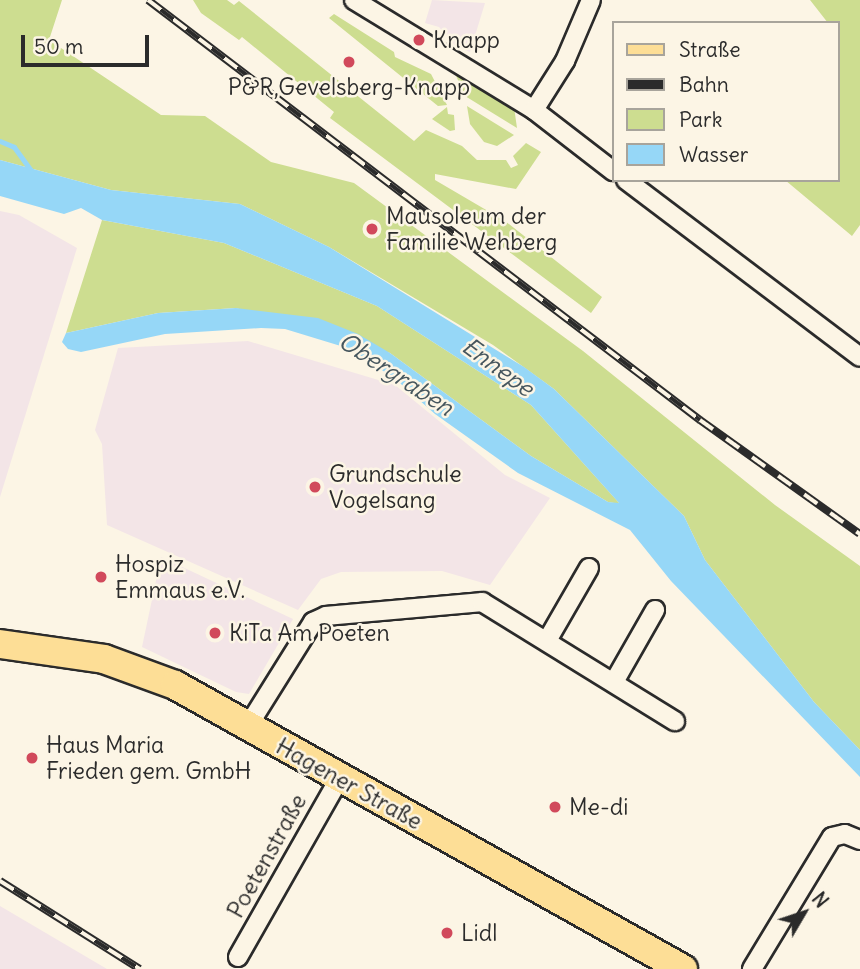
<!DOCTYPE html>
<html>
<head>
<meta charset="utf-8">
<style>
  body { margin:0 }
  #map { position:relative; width:860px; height:969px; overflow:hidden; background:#fcf5e5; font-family:Delius,sans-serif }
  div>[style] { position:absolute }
  .built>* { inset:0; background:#f3e5e7 }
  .green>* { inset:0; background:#cddd90 }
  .water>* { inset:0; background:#96d7f7 }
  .stream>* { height:5px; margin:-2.5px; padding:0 2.5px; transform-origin:2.5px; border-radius:2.5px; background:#96d7f7 }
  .roads { filter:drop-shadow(2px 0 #2b2b2b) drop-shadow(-2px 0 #2b2b2b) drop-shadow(0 2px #2b2b2b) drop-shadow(0 -2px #2b2b2b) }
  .street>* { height:18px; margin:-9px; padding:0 9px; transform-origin:9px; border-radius:9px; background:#fcf5e5 }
  .primary>* { height:28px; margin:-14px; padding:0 14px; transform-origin:14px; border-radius:14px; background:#fdde96 }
  .rail>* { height:8px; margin-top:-4px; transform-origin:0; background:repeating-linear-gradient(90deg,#fcf5e5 0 16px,#2b2b2b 0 32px); box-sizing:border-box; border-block:2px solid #2b2b2b }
  .dots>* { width:19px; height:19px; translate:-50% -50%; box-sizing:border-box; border:4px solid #fcf5e5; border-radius:50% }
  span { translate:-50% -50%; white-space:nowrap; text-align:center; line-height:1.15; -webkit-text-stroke:5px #fcf5e5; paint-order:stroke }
  .poi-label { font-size:23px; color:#2b2b2b }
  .left { translate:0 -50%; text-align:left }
  .street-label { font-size:23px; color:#2b2b2b }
  .water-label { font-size:24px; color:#46565e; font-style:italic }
  .legend { position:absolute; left:612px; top:21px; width:228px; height:161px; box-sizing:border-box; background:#fcf5e5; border:2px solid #a8a49b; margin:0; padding:9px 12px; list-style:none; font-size:21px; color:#2b2b2b }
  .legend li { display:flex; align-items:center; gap:14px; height:35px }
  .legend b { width:35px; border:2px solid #a8a49b }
  .north { position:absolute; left:769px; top:878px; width:70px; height:70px; -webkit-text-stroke:5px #fcf5e5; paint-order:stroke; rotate:51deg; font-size:19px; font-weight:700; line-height:28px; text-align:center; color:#2b2b2b }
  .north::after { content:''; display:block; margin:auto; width:24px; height:32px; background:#2b2b2b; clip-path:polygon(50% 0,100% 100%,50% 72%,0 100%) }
  .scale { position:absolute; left:21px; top:35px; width:128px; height:32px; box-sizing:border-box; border:4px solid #2b2b2b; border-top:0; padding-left:9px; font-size:21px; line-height:24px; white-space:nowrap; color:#2b2b2b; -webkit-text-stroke:5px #fcf5e5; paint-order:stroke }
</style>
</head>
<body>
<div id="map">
  <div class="built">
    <div style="clip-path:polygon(432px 0,485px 3px,470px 52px,456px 47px,439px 27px,425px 23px)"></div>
    <div style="clip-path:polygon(0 211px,19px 215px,77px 248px,0 497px)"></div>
    <div style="clip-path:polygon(248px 341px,395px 385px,505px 475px,550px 498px,490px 585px,442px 571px,341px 572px,321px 579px,298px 610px,107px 525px,102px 444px,95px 430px,118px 348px)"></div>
    <div style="clip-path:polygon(161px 557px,293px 619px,249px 694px,236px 692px,142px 647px)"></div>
    <div style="clip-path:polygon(0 906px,107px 969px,0 969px)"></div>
  </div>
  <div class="green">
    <div style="clip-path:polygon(0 0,62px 0,49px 40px,161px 115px,205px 116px,271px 162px,354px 183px,583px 351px,775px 505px,860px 566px,860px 750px,814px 702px,705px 560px,684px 516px,554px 389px,493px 345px,329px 247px,240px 204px,111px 190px,0 160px)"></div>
    <div style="clip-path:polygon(193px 0,227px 0,234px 5px,239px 1px,414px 141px,426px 130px,462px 146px,477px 160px,506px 160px,511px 168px,518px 165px,513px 156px,526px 143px,541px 152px,516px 189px,435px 174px,435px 180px,505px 221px,602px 297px,596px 306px,591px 313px,330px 118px,334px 112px,242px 37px,239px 40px,201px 13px)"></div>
    <div style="clip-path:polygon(810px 0,860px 0,860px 225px,852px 236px,785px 180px,837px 180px,837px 23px,828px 23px)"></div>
    <div style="clip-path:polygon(334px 14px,394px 52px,395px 57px,431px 74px,447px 105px,438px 106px,329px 18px)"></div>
    <div style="clip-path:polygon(454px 71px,514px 107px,517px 128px,465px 96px)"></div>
    <div style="clip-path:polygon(467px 106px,514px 135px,497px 146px,484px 142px,470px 124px)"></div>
    <div style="clip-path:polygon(447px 107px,448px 114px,454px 115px,455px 130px,450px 131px,432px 119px)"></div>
    <div style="clip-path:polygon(102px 220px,224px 243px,377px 306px,531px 405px,620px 504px,608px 502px,531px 456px,390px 353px,236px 308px,158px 313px,66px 333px)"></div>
  </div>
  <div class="water">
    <div style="clip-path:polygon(0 160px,111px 190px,240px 204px,329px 247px,524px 367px,554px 389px,684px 516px,705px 560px,814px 702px,860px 750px,860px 777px,671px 581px,630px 530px,518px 473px,435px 414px,393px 377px,344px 347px,285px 329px,261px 328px,165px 334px,81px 352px,68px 349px,62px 342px,66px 333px,158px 313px,236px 308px,318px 318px,358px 334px,390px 353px,531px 456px,608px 502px,619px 503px,531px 405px,377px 306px,224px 243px,102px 220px,81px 208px,64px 214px,0 196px)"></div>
  </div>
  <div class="stream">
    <div style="left:0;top:141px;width:15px;rotate:23deg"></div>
    <div style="left:14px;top:147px;width:37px;rotate:54deg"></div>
  </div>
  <div class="roads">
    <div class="street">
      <div style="left:354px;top:0;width:211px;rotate:31.4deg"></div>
      <div style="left:534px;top:110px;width:100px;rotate:37.7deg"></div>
      <div style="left:534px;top:110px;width:58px;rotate:-57.7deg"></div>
      <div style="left:565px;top:61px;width:66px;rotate:-66.9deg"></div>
      <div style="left:626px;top:180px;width:293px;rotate:37.1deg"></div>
      <div style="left:548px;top:639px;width:82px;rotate:-60deg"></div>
      <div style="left:614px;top:682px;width:83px;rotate:-60.3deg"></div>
      <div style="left:248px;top:726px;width:123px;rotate:-58deg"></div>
      <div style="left:313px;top:622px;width:14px;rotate:-25deg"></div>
      <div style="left:326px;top:616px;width:157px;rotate:-5.1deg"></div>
      <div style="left:482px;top:602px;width:227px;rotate:31.7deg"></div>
      <div style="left:238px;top:957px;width:205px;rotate:-60.4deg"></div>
      <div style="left:752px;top:969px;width:154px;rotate:-58.8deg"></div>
      <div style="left:832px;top:837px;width:13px;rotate:-13deg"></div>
      <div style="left:845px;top:834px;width:16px;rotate:22deg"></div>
    </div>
    <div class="primary">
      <div style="left:0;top:644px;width:105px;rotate:8.2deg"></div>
      <div style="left:104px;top:659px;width:76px;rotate:20.1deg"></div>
      <div style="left:175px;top:685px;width:582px;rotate:29.21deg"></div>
    </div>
  </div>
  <div class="rail">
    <div style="left:148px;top:0;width:694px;rotate:37.27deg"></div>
    <div style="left:700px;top:420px;width:196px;rotate:35.5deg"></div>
    <div style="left:0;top:881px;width:165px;rotate:32.2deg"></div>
  </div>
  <div class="dots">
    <div style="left:419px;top:40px;background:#d1495b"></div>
    <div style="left:349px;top:62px;background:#d1495b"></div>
    <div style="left:372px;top:229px;background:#d1495b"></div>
    <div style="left:315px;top:487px;background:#d1495b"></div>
    <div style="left:101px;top:577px;background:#d1495b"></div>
    <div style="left:215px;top:633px;background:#d1495b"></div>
    <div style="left:32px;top:758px;background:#d1495b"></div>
    <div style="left:555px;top:807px;background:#d1495b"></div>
    <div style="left:447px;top:933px;background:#d1495b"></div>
  </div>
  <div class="poi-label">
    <span class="left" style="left:433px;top:40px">Knapp</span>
    <span style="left:349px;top:87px">P&amp;R,Gevelsberg-Knapp</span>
    <span class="left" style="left:386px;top:229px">Mausoleum der<br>Familie Wehberg</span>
    <span class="left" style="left:329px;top:487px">Grundschule<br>Vogelsang</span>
    <span class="left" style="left:115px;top:577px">Hospiz<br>Emmaus e.V.</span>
    <span class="left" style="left:229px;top:633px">KiTa Am Poeten</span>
    <span class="left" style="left:46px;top:758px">Haus Maria<br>Frieden gem. GmbH</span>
    <span class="left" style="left:569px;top:807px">Me-di</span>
    <span class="left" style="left:461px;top:933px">Lidl</span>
  </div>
  <div class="street-label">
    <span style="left:349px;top:784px;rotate:29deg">Hagener Straße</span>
    <span style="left:267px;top:856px;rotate:-61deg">Poetenstraße</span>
  </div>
  <div class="water-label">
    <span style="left:498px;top:367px;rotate:36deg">Ennepe</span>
    <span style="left:396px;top:374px;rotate:33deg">Obergraben</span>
  </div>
  <ul class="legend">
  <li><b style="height:9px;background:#fdde96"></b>Straße</li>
  <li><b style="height:9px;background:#2b2b2b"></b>Bahn</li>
  <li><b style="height:19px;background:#cddd90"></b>Park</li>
  <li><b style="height:19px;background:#96d7f7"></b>Wasser</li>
  </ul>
  <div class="north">N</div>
  <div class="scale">50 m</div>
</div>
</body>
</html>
